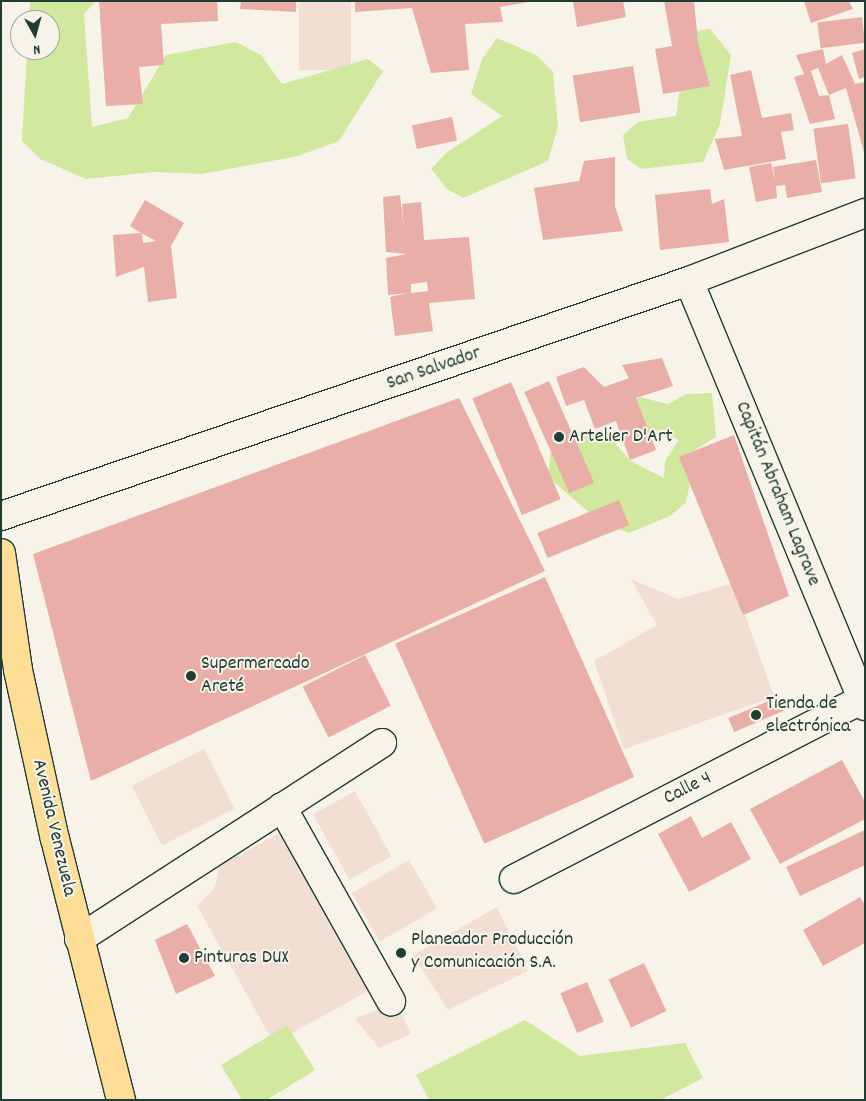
<!DOCTYPE html>
<html>
<head>
<meta charset="utf-8">
<style>
  body { margin:0 }
  #map { position:relative; width:866px; height:1101px; overflow:hidden; background:#f7f3e8; font-family:Dekko,sans-serif }
  div>[style] { position:absolute }
  .built>* { inset:0; background:#f3ded4; transform-origin:0 0 }
  .green>* { inset:0; background:#d1e99f }
  .building>* { inset:0; background:#e9aea7; transform-origin:0 0 }
  .roads { filter:drop-shadow(1px 0 #1f3d34) drop-shadow(-1px 0 #1f3d34) drop-shadow(0 1px #1f3d34) drop-shadow(0 -1px #1f3d34) }
  .minor>* { height:28px; margin:-14px; padding:0 14px; transform-origin:14px; border-radius:14px; background:#f7f3e8 }
  .major>* { height:28px; margin:-14px; padding:0 14px; transform-origin:14px; border-radius:14px; background:#fedd96 }
  .dots>* { width:14px; height:14px; translate:-50% -50%; box-sizing:border-box; border:2px solid #f7f3e8; border-radius:50% }
  span { translate:-50% -50%; white-space:nowrap; text-align:center; line-height:1.15; -webkit-text-stroke:4px #f7f3e8; paint-order:stroke }
  .street-label { font-size:20px; color:#1f3d34 }
  .poi-label { font-size:20px; color:#1f3d34 }
  .left { translate:0 -50%; text-align:left }
  .frame { position:absolute; inset:0; border:2px solid #1f3d34; pointer-events:none }
  .north { position:absolute; left:10px; top:10px; width:50px; height:50px; box-sizing:border-box; background:#f7f3e8; border:1px solid #a1aaa0; border-radius:50%; rotate:173deg; font-size:14px; font-weight:700; line-height:20px; text-align:center; color:#1f3d34 }
  .north::after { content:''; display:block; margin:auto; width:18px; height:22px; background:#1f3d34; clip-path:polygon(50% 0,100% 100%,50% 72%,0 100%) }
</style>
</head>
<body>
<div id="map">
  <div class="built">
    <div style="left:299px;top:1px;width:52px;height:69px"></div>
    <div style="clip-path:polygon(631px 579px,678px 599px,734px 583px,774px 697px,624px 749px,594px 661px,657px 625px)"></div>
    <div style="left:204px;top:749px;width:67px;height:81px;rotate:63deg"></div>
    <div style="left:355px;top:791px;width:75px;height:48px;rotate:61deg"></div>
    <div style="clip-path:polygon(290px 827px,379px 985px,274px 1043px,197px 906px,215px 887px,219px 866px)"></div>
    <div style="left:409px;top:860px;width:56px;height:66px;rotate:60deg"></div>
    <div style="clip-path:polygon(497px 907px,528px 971px,448px 1010px,413px 955px)"></div>
    <div style="clip-path:polygon(396px 1001px,411px 1034px,379px 1048px,355px 1019px)"></div>
  </div>
  <div class="green">
    <div style="clip-path:polygon(30px 1px,96px 1px,84px 14px,92px 127px,128px 118px,166px 55px,236px 42px,261px 55px,282px 84px,368px 59px,383px 71px,339px 141px,298px 156px,202px 174px,154px 172px,86px 179px,40px 159px,22px 141px,27px 50px,50px 50px,50px 20px,29px 20px)"></div>
    <div style="clip-path:polygon(710px 29px,731px 55px,720px 124px,703px 162px,641px 169px,627px 159px,623px 135px,638px 122px,676px 116px,688px 32px)"></div>
    <div style="clip-path:polygon(497px 38px,536px 55px,553px 72px,558px 127px,548px 161px,463px 198px,447px 189px,431px 169px,446px 153px,502px 116px,471px 94px,482px 59px)"></div>
    <div style="clip-path:polygon(712px 393px,716px 437px,696px 449px,686px 503px,670px 516px,629px 533px,601px 523px,548px 477px,551px 448px,579px 432px,603px 430px,631px 461px,664px 478px,665px 461px,679px 440px,656px 431px,621px 431px,625px 405px,640px 397px,668px 404px,686px 394px)"></div>
    <div style="clip-path:polygon(525px 1020px,580px 1056px,685px 1043px,703px 1078px,660px 1100px,429px 1100px,416px 1075px)"></div>
    <div style="clip-path:polygon(287px 1025px,315px 1070px,267px 1100px,242px 1100px,221px 1065px)"></div>
  </div>
  <div class="building">
    <div style="clip-path:polygon(99px 1px,217px 1px,218px 21px,161px 24px,164px 65px,139px 67px,143px 104px,106px 106px)"></div>
    <div style="clip-path:polygon(241px 1px,296px 1px,296px 12px,240px 9px)"></div>
    <div style="clip-path:polygon(355px 1px,529px 1px,529px 2px,500px 7px,503px 22px,465px 24px,469px 70px,431px 73px,412px 8px,355px 12px)"></div>
    <div style="clip-path:polygon(573px 1px,623px 1px,626px 17px,577px 27px)"></div>
    <div style="clip-path:polygon(664px 1px,694px 1px,698px 43px,710px 86px,663px 94px,655px 49px,672px 46px)"></div>
    <div style="clip-path:polygon(804px 1px,849px 1px,853px 9px,811px 23px)"></div>
    <div style="left:862px;top:17px;width:26px;height:45px;rotate:83deg"></div>
    <div style="clip-path:polygon(823px 49px,826px 64px,842px 55px,855px 84px,865px 82px,865px 156px,846px 88px,829px 95px,818px 68px,811px 71px,819px 96px,829px 95px,835px 119px,810px 124px,794px 77px,804px 74px,796px 55px)"></div>
    <div style="clip-path:polygon(865px 49px,865px 77px,859px 79px,852px 53px)"></div>
    <div style="left:633px;top:66px;width:47px;height:61px;rotate:81deg"></div>
    <div style="clip-path:polygon(751px 70px,762px 118px,791px 113px,794px 130px,781px 132px,786px 159px,724px 170px,715px 139px,742px 136px,730px 75px)"></div>
    <div style="left:452px;top:117px;width:24px;height:41px;rotate:78deg"></div>
    <div style="left:848px;top:124px;width:55px;height:35px;rotate:82deg"></div>
    <div style="clip-path:polygon(615px 157px,615px 206px,623px 231px,543px 240px,534px 188px,579px 181px,584px 161px)"></div>
    <div style="clip-path:polygon(816px 160px,822px 192px,787px 198px,785px 185px,776px 186px,777px 198px,756px 202px,749px 167px,771px 163px,775px 181px,773px 167px)"></div>
    <div style="clip-path:polygon(710px 189px,712px 204px,724px 199px,729px 242px,660px 250px,655px 195px)"></div>
    <div style="clip-path:polygon(evenodd,400px 195px,404px 230px,402px 204px,421px 202px,424px 240px,469px 237px,475px 299px,429px 303px,433px 331px,395px 336px,390px 297px,408px 293px,388px 295px,386px 258px,407px 254px,386px 252px,383px 197px,400px 195px,427px 282px,428px 291px,411px 293px,411px 284px,427px 282px)"></div>
    <div style="clip-path:polygon(evenodd,145px 200px,184px 223px,171px 246px,177px 298px,148px 302px,144px 267px,116px 277px,113px 235px,141px 233px,130px 226px,145px 200px,142px 233px,143px 234px,156px 241px,143px 243px,142px 233px)"></div>
    <div style="clip-path:polygon(662px 358px,673px 386px,636px 398px,656px 450px,630px 460px,616px 421px,595px 429px,584px 400px,566px 406px,556px 377px,584px 367px,604px 387px,629px 378px,622px 365px)"></div>
    <div style="left:549px;top:381px;width:111px;height:27px;rotate:66deg"></div>
    <div style="left:511px;top:382px;width:127px;height:42px;rotate:67deg"></div>
    <div style="clip-path:polygon(459px 398px,545px 571px,91px 781px,33px 554px)"></div>
    <div style="clip-path:polygon(734px 435px,789px 596px,743px 615px,679px 457px)"></div>
    <div style="left:619px;top:500px;width:27px;height:88px;rotate:68deg"></div>
    <div style="left:545px;top:577px;width:219px;height:164px;rotate:66deg"></div>
    <div style="left:365px;top:655px;width:57px;height:70px;rotate:63deg"></div>
    <div style="left:778px;top:697px;width:15px;height:54px;rotate:67deg"></div>
    <div style="clip-path:polygon(842px 760px,865px 802px,865px 819px,780px 864px,750px 809px)"></div>
    <div style="clip-path:polygon(691px 816px,702px 838px,731px 822px,751px 859px,689px 892px,658px 834px)"></div>
    <div style="clip-path:polygon(865px 830px,865px 865px,800px 896px,786px 867px)"></div>
    <div style="clip-path:polygon(860px 897px,865px 905px,865px 943px,823px 966px,803px 930px)"></div>
    <div style="clip-path:polygon(187px 924px,215px 976px,176px 994px,155px 940px)"></div>
    <div style="left:644px;top:963px;width:53px;height:39px;rotate:65deg"></div>
    <div style="left:587px;top:982px;width:43px;height:29px;rotate:67deg"></div>
  </div>
  <div class="roads">
    <div class="minor">
      <div style="left:689px;top:281px;width:460px;rotate:67.5deg"></div>
      <div style="left:1px;top:516px;width:727px;rotate:-18.86deg"></div>
      <div style="left:689px;top:281px;width:189px;rotate:-21.1deg"></div>
      <div style="left:282px;top:807px;width:223px;rotate:60.7deg"></div>
      <div style="left:514px;top:879px;width:392px;rotate:-27.3deg"></div>
      <div style="left:79px;top:939px;width:361px;rotate:-32.9deg"></div>
    </div>
    <div class="major">
      <div style="left:1px;top:553px;width:118px;rotate:81.7deg"></div>
      <div style="left:18px;top:670px;width:173px;rotate:77.7deg"></div>
      <div style="left:55px;top:839px;width:269px;rotate:75.8deg"></div>
    </div>
  </div>
  <div class="dots">
    <div style="left:559px;top:437px;background:#1f3d34"></div>
    <div style="left:191px;top:676px;background:#1f3d34"></div>
    <div style="left:756px;top:715px;background:#1f3d34"></div>
    <div style="left:401px;top:953px;background:#1f3d34"></div>
    <div style="left:184px;top:958px;background:#1f3d34"></div>
  </div>
  <div class="street-label">
    <span style="left:434px;top:369px;rotate:-19deg">San Salvador</span>
    <span style="left:777px;top:494px;rotate:68deg">Capitán Abraham Lagrave</span>
    <span style="left:688px;top:789px;rotate:-27deg">Calle 4</span>
    <span style="left:53px;top:828px;rotate:77deg">Avenida Venezuela</span>
  </div>
  <div class="poi-label">
    <span class="left" style="left:569px;top:437px">Artelier D'Art</span>
    <span class="left" style="left:201px;top:676px">Supermercado<br>Areté</span>
    <span class="left" style="left:766px;top:716px">Tienda de<br>electrónica</span>
    <span class="left" style="left:411px;top:952px">Planeador Producción<br>y Comunicación S.A.</span>
    <span class="left" style="left:194px;top:958px">Pinturas DUX</span>
  </div>
  <div class="frame"></div>
  <div class="north">N</div>
</div>
</body>
</html>
